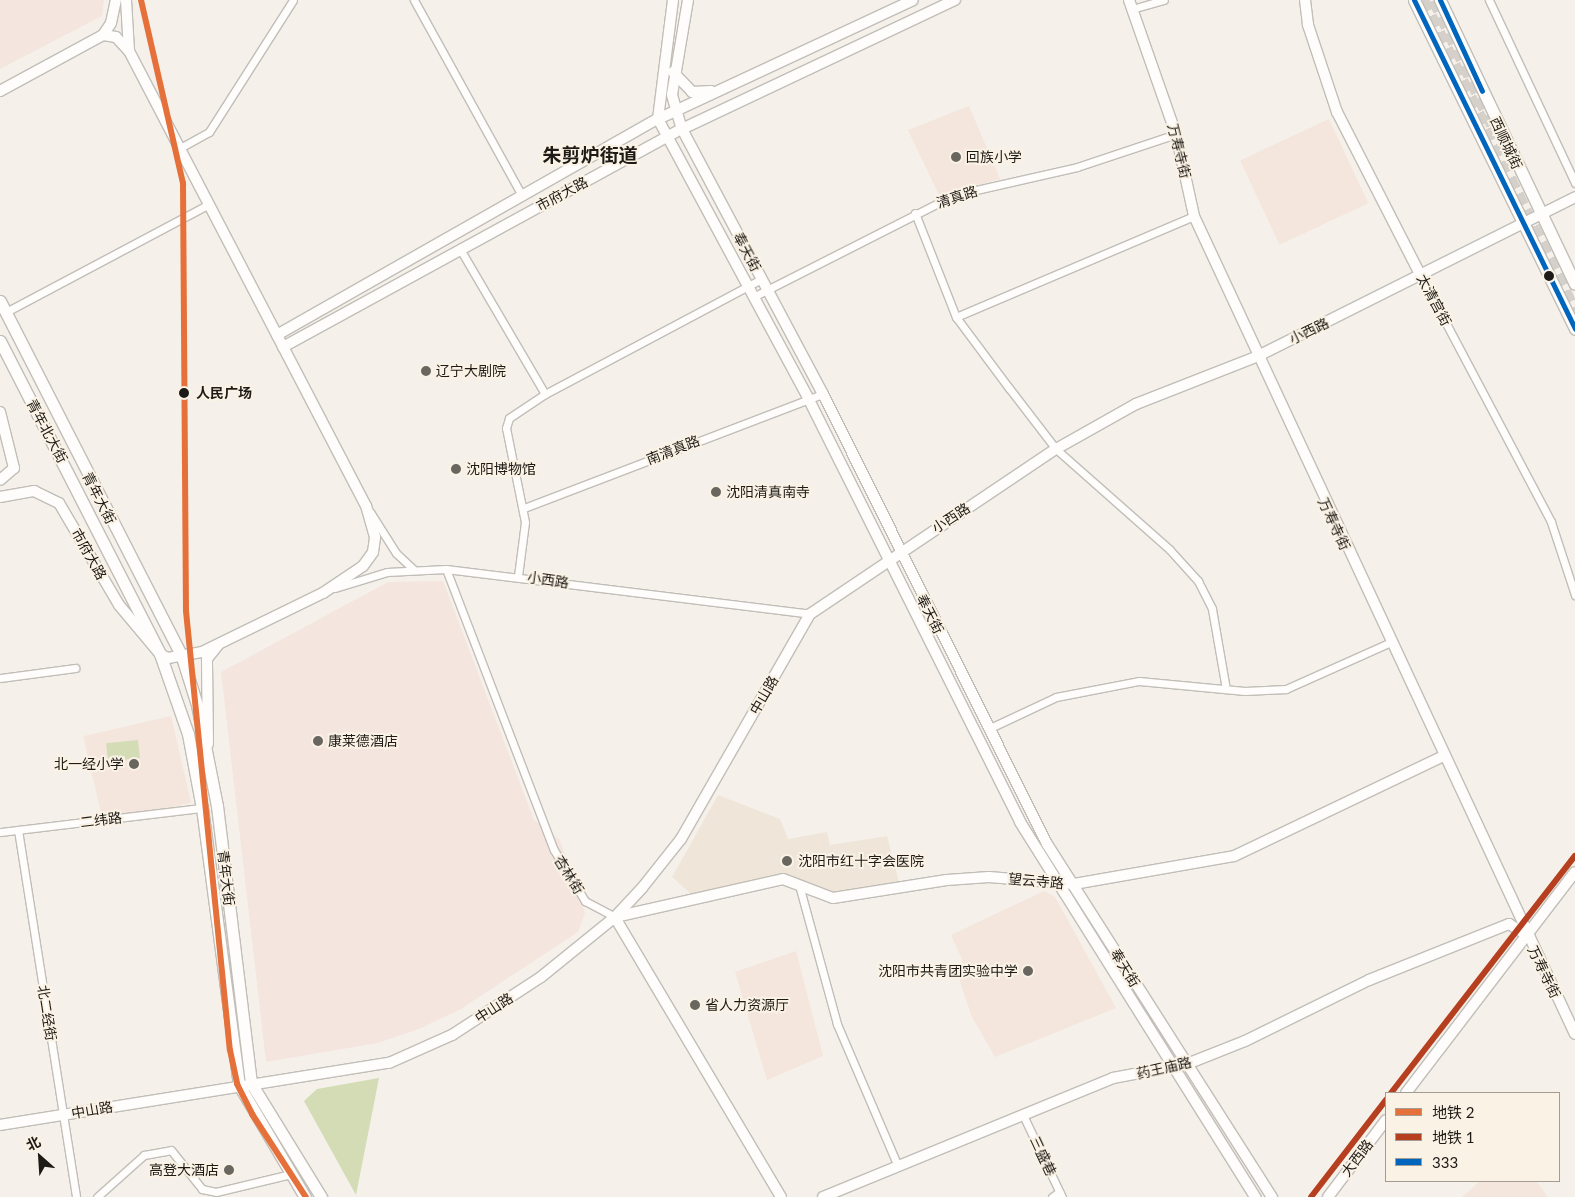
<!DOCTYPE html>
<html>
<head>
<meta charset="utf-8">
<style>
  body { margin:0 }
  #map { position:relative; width:1575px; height:1197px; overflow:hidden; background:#f5f1ea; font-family:Lato,"Noto Sans SC",sans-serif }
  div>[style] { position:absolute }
  .commercial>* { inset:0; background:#f5e5df }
  .built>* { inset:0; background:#efe6d9 }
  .education>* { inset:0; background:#f4e5dd; transform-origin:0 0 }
  .green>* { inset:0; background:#d3dcb4; transform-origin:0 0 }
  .highway-tunnel>* { height:12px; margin-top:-6px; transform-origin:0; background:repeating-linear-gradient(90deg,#d5d1ca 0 12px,transparent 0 18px) }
  .roads { filter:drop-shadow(1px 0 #c1beb8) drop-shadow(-1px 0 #c1beb8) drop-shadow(0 1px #c1beb8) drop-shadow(0 -1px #c1beb8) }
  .street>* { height:7px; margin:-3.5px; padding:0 3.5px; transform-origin:3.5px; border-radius:3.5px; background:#fefdfc }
  .secondary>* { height:10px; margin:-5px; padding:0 5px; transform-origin:5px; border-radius:5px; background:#fefdfc }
  .primary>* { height:11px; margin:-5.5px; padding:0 5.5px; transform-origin:5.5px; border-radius:5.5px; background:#fefdfc }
  .bus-1>* { height:5px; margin:-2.5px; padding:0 2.5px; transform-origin:2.5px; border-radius:2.5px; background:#0065bd }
  .metro-1>* { height:6px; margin:-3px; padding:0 3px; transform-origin:3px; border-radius:3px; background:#e5703a }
  .metro-2>* { height:6px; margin:-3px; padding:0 3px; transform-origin:3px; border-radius:3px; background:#b63f1f }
  .dots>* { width:14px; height:14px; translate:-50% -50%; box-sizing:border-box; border:2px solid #faf2e5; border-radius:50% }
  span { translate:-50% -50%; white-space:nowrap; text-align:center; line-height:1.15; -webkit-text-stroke:4px #faf2e5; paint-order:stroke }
  .street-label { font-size:14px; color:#1e1b16 }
  .poi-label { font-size:14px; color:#1e1b16 }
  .left { translate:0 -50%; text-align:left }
  .right { translate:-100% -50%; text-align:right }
  .stop-label { font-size:14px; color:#1e1b16; font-weight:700 }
  .district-label { font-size:19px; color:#1e1b16; font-weight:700 }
  .legend { position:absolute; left:1385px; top:1092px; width:175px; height:90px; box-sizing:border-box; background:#faf2e5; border:1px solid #a29c92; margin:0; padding:6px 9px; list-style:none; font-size:15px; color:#1e1b16 }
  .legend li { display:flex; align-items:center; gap:10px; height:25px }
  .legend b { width:25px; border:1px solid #a29c92 }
  .north { position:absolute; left:15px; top:1132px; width:50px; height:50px; -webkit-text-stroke:4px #faf2e5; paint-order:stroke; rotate:334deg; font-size:14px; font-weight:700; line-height:20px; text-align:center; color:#1e1b16 }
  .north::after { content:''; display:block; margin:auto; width:18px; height:22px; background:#1e1b16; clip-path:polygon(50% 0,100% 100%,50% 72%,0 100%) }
</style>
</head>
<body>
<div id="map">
  <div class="commercial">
    <div style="clip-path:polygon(0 0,104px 0,102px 16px,0 69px)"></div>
    <div style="clip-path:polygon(443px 581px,534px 820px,560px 840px,585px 913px,578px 932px,461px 1009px,419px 1029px,378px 1043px,266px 1062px,221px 672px,388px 582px)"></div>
  </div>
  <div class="built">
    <div style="clip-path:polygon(718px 795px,780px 819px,788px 839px,827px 832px,830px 845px,887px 836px,899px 882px,833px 895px,789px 877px,691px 894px,672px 877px)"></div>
  </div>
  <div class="education">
    <div style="clip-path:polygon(969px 106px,1000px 179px,939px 195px,908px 130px)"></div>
    <div style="left:1329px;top:119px;width:93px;height:98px;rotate:65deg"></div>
    <div style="left:171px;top:716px;width:89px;height:90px;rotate:77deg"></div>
    <div style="clip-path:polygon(1044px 891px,1055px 897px,1116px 1008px,995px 1057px,972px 1017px,960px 982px,962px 959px,951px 935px)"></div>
    <div style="clip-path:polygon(796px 951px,823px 1056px,767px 1080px,735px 972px)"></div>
    <div style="clip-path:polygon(1480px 1181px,1536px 1181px,1548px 1197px,1462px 1197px)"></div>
  </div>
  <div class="green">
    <div style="left:138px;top:740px;width:18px;height:32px;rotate:84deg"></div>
    <div style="clip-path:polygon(379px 1078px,356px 1195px,304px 1101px,317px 1089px)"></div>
  </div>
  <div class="highway-tunnel">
    <div style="left:1423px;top:0;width:346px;rotate:64deg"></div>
    <div style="left:1434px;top:0;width:150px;rotate:65.1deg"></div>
  </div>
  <div class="roads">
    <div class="street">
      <div style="left:414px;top:0;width:224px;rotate:61.1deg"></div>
      <div style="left:1489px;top:0;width:202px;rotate:64.8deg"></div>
      <div style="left:1132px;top:9px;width:33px;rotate:-16deg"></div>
      <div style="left:180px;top:148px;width:33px;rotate:-29deg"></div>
      <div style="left:209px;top:132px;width:156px;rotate:-57.5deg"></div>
      <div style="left:915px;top:213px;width:112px;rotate:68.5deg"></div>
      <div style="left:956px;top:317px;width:89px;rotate:53.3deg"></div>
      <div style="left:1009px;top:388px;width:77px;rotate:52.4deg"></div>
      <div style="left:1056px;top:449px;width:152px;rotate:41.5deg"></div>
      <div style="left:1170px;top:550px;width:42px;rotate:47.9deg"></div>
      <div style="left:1198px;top:581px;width:31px;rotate:63deg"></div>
      <div style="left:1212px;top:609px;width:81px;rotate:80.1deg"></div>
      <div style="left:460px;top:249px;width:168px;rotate:59.6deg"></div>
      <div style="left:1421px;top:276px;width:278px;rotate:62.1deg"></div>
      <div style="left:1551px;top:522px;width:77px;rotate:71.8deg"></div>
      <div style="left:753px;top:297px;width:225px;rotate:-26.9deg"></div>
      <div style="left:954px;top:195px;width:126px;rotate:-12.8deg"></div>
      <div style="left:1077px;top:167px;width:104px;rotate:-18.4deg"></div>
      <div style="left:6px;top:312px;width:228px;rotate:-28deg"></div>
      <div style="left:956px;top:317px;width:259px;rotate:-23deg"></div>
      <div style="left:524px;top:508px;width:320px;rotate:-20.9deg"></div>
      <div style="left:370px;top:512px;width:49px;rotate:57.6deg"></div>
      <div style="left:396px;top:553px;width:23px;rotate:43deg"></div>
      <div style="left:446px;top:569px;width:301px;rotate:69deg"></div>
      <div style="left:554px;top:850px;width:60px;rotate:58.7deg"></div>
      <div style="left:585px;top:901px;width:34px;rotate:28deg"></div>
      <div style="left:518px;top:576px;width:54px;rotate:-82.6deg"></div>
      <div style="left:525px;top:522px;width:96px;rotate:-101.4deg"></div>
      <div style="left:506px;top:428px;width:10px;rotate:-73deg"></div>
      <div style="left:509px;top:418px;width:43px;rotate:-33.7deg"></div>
      <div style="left:545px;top:394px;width:245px;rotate:-28deg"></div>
      <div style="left:335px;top:588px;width:54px;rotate:-17.1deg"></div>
      <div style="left:387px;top:572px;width:59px;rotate:-2.9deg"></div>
      <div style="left:446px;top:569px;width:367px;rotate:7deg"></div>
      <div style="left:0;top:678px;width:76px;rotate:-7.6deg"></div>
      <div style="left:988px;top:729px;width:75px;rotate:-25.2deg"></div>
      <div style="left:1056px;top:697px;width:85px;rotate:-10.9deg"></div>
      <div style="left:1139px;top:681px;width:106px;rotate:5.4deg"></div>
      <div style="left:1245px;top:691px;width:41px;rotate:-2.8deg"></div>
      <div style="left:1286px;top:689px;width:113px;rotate:-24.1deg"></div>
      <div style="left:18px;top:830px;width:372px;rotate:81deg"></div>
      <div style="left:0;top:832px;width:203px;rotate:-6.8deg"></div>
      <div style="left:799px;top:885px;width:144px;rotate:74.7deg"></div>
      <div style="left:837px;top:1024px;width:155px;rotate:66.8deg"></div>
      <div style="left:1023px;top:1115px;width:91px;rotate:64.6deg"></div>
      <div style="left:97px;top:1197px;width:63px;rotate:-41.8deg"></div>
      <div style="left:144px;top:1155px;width:27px;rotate:-10deg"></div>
      <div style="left:171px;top:1150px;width:50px;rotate:51.5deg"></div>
      <div style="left:202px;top:1189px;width:14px;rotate:12deg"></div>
      <div style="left:216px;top:1192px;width:77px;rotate:-13.5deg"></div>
      <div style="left:1052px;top:1197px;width:9px;rotate:-36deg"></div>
    </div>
    <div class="secondary">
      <div style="left:126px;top:0;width:51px;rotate:86.6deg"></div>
      <div style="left:673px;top:0;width:120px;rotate:97.2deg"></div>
      <div style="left:658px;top:119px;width:319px;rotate:61.7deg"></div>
      <div style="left:809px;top:400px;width:472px;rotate:63.4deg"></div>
      <div style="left:1020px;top:822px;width:443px;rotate:57.9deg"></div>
      <div style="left:688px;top:0;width:96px;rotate:99.6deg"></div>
      <div style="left:672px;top:95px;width:35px;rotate:74deg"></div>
      <div style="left:682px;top:129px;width:300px;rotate:62deg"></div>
      <div style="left:823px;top:394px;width:503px;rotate:63.54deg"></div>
      <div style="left:1047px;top:844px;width:419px;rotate:57.5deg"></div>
      <div style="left:1129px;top:0;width:142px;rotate:70.7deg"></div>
      <div style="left:1176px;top:134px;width:84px;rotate:77.6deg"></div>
      <div style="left:1194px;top:216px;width:902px;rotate:65.03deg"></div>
      <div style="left:1305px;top:0;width:25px;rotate:83deg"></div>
      <div style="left:1308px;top:25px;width:92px;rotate:71.6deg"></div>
      <div style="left:1337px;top:112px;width:184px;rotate:62.9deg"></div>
      <div style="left:673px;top:72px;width:28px;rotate:46deg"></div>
      <div style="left:692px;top:92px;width:19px;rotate:-3deg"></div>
      <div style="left:0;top:91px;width:117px;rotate:-28.5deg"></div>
      <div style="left:103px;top:35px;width:14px;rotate:-56deg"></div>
      <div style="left:111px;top:23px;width:24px;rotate:-78deg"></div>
      <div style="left:277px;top:335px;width:438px;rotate:-29.6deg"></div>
      <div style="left:658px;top:119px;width:281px;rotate:-25deg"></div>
      <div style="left:283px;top:347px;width:455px;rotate:-28.7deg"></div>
      <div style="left:682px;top:129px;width:302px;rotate:-25.3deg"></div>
      <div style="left:0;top:412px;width:58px;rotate:76deg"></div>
      <div style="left:14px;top:468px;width:18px;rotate:139deg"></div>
      <div style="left:0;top:497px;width:35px;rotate:-10deg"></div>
      <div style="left:34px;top:491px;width:28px;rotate:26deg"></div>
      <div style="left:59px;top:503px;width:118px;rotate:59.5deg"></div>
      <div style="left:119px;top:605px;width:64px;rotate:50.1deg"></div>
      <div style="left:160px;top:654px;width:9px;rotate:27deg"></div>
      <div style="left:168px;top:658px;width:35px;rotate:-10deg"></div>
      <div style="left:202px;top:652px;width:135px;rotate:-26deg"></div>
      <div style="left:323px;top:593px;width:48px;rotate:-34deg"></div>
      <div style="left:363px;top:566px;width:17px;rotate:-54deg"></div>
      <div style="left:373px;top:552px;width:15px;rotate:-82deg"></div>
      <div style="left:375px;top:537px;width:32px;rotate:-106deg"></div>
      <div style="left:366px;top:506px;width:513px;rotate:-117.51deg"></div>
      <div style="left:129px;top:51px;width:19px;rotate:-133deg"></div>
      <div style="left:116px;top:37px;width:13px;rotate:-171deg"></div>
      <div style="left:208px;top:744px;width:85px;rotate:-90.7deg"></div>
      <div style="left:207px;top:659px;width:18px;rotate:-52deg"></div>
      <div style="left:1406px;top:1093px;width:278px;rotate:-52.6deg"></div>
      <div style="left:0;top:1125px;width:394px;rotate:-9.1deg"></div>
      <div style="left:389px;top:1063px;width:69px;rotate:-24deg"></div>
      <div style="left:452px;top:1035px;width:106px;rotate:-33.1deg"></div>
      <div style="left:541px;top:977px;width:95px;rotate:-39deg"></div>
      <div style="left:615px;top:917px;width:40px;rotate:-47deg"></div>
      <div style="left:642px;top:888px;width:63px;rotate:-51.5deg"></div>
      <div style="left:681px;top:839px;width:259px;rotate:-60.2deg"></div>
      <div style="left:810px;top:614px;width:296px;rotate:-33.9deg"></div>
      <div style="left:1056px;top:449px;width:92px;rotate:-29.4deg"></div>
      <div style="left:1136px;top:404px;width:129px;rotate:-21.4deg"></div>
      <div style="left:1256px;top:357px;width:357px;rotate:-26.6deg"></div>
      <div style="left:781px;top:1197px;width:326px;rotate:-120.7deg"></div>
      <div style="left:615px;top:917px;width:172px;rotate:-12.7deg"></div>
      <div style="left:783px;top:879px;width:53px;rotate:20.8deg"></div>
      <div style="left:833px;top:898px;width:115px;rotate:-9deg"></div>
      <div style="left:947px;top:880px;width:42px;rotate:-4.1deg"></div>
      <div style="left:989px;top:877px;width:85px;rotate:4.7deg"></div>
      <div style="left:1074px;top:884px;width:162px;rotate:-9.9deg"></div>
      <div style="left:1234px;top:856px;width:230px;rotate:-25.5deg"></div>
      <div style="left:823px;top:1197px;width:313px;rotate:-22.3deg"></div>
      <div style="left:1113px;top:1078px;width:75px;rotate:-10.7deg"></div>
      <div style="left:1187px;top:1064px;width:62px;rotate:-21.6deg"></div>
      <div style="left:1245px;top:1041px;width:138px;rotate:-26.2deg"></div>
      <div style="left:1369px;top:980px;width:151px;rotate:-21.8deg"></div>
      <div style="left:1509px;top:924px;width:19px;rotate:32deg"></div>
      <div style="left:1328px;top:1197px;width:96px;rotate:-53deg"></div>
    </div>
    <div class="primary">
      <div style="left:1414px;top:0;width:366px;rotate:63.9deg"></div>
      <div style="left:1440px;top:0;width:314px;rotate:64.6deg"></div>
      <div style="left:0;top:301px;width:400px;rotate:62.9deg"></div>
      <div style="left:182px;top:657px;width:50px;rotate:72.6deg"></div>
      <div style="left:197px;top:705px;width:103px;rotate:78.8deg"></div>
      <div style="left:217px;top:806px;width:279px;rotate:83deg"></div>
      <div style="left:251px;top:1083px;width:134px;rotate:58.4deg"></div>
      <div style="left:0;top:341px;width:352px;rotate:62.9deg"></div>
      <div style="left:160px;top:654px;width:85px;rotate:70.7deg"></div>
      <div style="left:188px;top:734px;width:75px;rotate:79.3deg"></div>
      <div style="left:202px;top:808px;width:279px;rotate:82.4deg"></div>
      <div style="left:239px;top:1085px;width:130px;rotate:59.5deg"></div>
    </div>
  </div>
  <div class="bus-1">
    <div style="left:1414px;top:0;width:366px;rotate:63.9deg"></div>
    <div style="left:1440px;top:0;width:100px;rotate:65.2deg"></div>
  </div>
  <div class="metro-1">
    <div style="left:141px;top:0;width:188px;rotate:77.1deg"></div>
    <div style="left:183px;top:183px;width:428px;rotate:89.6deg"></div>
    <div style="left:186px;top:611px;width:441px;rotate:84.3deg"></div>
    <div style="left:230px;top:1050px;width:35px;rotate:78deg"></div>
    <div style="left:237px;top:1084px;width:34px;rotate:63deg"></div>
    <div style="left:252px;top:1114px;width:99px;rotate:57deg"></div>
  </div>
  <div class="metro-2">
    <div style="left:1391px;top:1093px;width:300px;rotate:-52.2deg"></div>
    <div style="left:1311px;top:1197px;width:123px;rotate:-52.3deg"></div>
  </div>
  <div class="dots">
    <div style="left:956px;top:157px;background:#696660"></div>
    <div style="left:1549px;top:276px;background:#1e1b16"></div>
    <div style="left:426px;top:371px;background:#696660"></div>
    <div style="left:184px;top:393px;background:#1e1b16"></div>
    <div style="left:456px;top:469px;background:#696660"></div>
    <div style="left:716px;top:492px;background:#696660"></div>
    <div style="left:318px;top:741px;background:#696660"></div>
    <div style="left:134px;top:764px;background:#696660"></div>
    <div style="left:787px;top:861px;background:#696660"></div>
    <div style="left:1028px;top:971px;background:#696660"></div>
    <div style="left:695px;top:1005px;background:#696660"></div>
    <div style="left:229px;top:1170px;background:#696660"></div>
  </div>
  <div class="street-label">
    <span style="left:1506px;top:143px;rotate:65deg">西顺城街</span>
    <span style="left:1179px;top:151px;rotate:76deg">万寿寺街</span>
    <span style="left:562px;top:194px;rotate:-28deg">市府大路</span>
    <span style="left:957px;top:197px;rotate:-18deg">清真路</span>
    <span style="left:747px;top:252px;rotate:62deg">奉天街</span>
    <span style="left:1434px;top:300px;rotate:62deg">太清宫街</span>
    <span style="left:1309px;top:331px;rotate:-26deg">小西路</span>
    <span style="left:47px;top:431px;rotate:62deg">青年北大街</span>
    <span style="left:673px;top:450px;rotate:-21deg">南清真路</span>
    <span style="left:99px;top:498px;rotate:63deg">青年大街</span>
    <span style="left:951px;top:518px;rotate:-33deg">小西路</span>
    <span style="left:1334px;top:524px;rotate:65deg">万寿寺街</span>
    <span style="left:89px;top:554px;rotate:61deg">市府大路</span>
    <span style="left:548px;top:580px;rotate:8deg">小西路</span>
    <span style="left:930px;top:614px;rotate:63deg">奉天街</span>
    <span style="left:764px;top:695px;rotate:-60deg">中山路</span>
    <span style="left:101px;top:820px;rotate:-7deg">二纬路</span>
    <span style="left:569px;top:875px;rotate:58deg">杏林街</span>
    <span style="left:226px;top:878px;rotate:83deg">青年大街</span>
    <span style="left:1036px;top:881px;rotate:5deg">望云寺路</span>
    <span style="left:1125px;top:968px;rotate:58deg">奉天街</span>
    <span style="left:1544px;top:972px;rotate:64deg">万寿寺街</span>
    <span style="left:494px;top:1008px;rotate:-33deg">中山路</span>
    <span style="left:47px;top:1013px;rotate:81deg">北二经街</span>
    <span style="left:1164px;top:1068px;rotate:-13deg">药王庙路</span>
    <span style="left:92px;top:1110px;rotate:-10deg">中山路</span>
    <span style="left:1043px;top:1156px;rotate:65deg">三盛巷</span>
    <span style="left:1357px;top:1158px;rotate:-53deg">大西路</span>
  </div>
  <div class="poi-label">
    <span class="left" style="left:966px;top:157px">回族小学</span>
    <span class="left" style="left:436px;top:371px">辽宁大剧院</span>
    <span class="left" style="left:466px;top:469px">沈阳博物馆</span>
    <span class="left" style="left:726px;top:492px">沈阳清真南寺</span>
    <span class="left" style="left:328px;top:741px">康莱德酒店</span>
    <span class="right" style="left:124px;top:764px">北一经小学</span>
    <span class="left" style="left:798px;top:861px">沈阳市红十字会医院</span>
    <span class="right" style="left:1018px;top:971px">沈阳市共青团实验中学</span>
    <span class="left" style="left:705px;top:1005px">省人力资源厅</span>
    <span class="right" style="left:219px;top:1170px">高登大酒店</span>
  </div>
  <div class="stop-label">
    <span class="left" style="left:196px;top:393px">人民广场</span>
  </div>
  <div class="district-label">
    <span style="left:590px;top:155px">朱剪炉街道</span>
  </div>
  <ul class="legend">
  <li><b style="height:6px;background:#e5703a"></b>地铁 2</li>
  <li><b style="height:6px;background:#b63f1f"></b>地铁 1</li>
  <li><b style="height:6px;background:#0065bd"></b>333</li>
  </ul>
  <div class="north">北</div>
</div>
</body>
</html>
